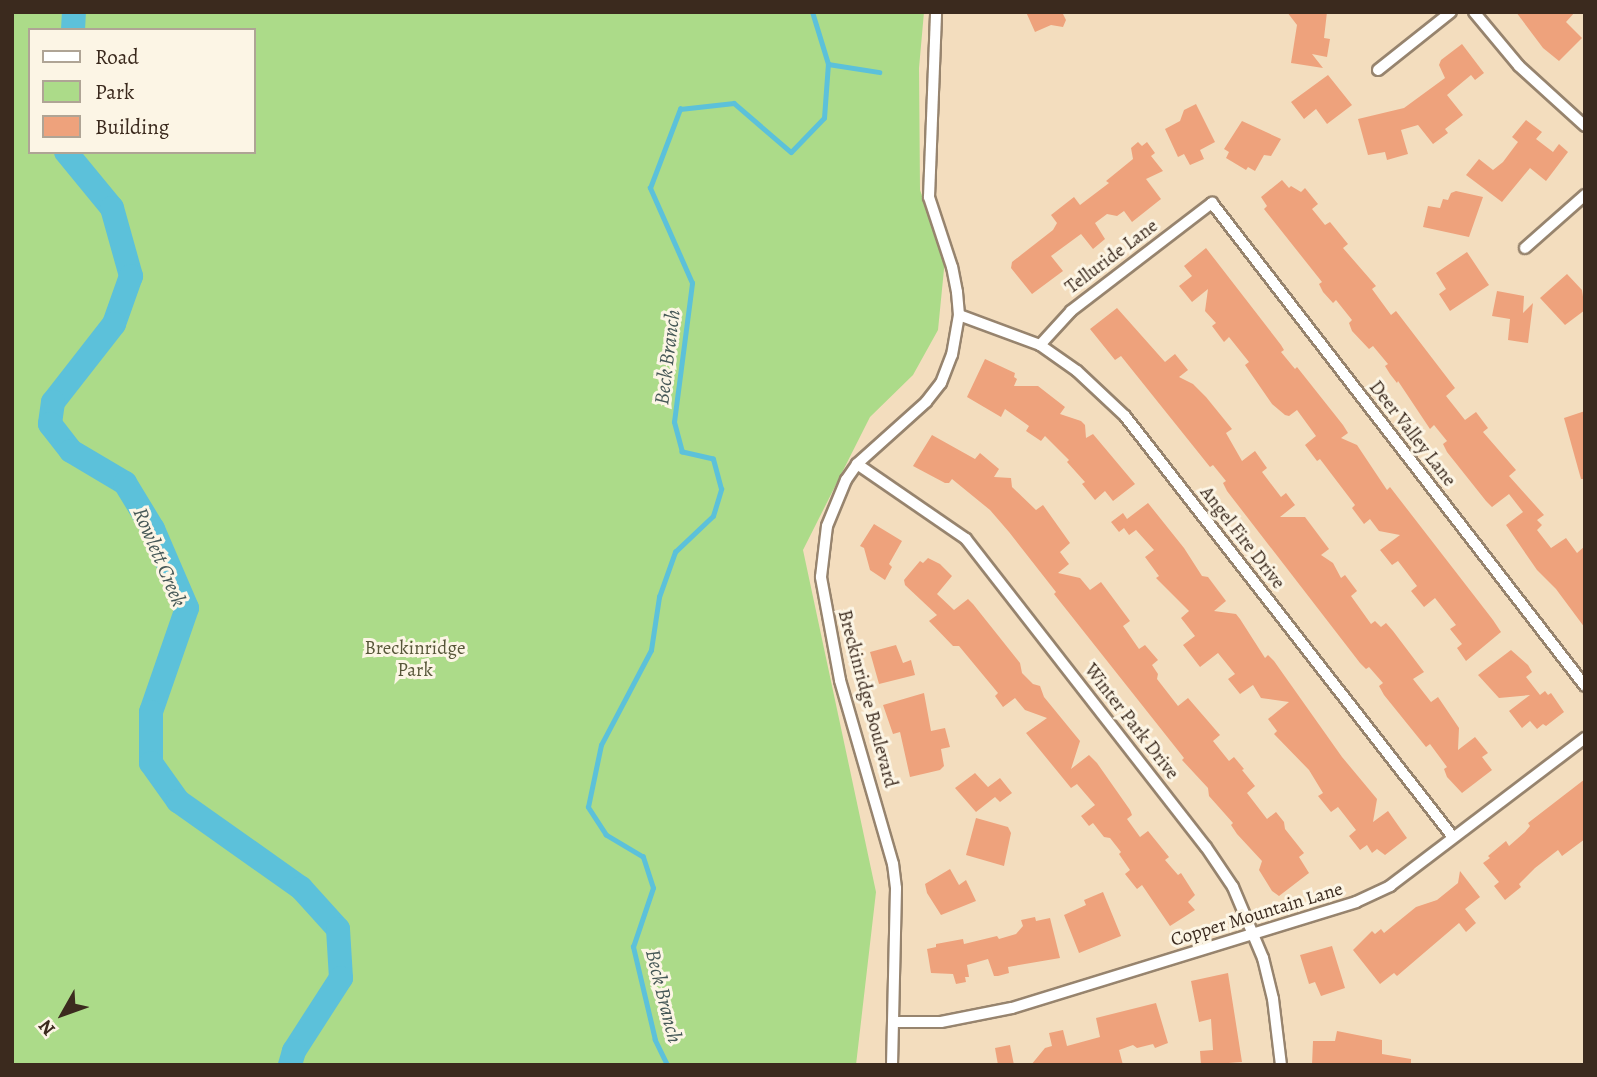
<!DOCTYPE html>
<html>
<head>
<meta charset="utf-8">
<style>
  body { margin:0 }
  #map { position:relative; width:1597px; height:1077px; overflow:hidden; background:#f3ddbe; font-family:Alegreya,serif }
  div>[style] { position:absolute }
  .green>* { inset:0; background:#acdb89 }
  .stream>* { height:4.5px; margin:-2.25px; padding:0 2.25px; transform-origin:2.25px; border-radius:2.25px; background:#5cc1da }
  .river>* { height:24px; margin:-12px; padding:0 12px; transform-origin:12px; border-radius:12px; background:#5cc1da }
  .building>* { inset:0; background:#eea27c }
  .roads { filter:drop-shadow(2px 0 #97846e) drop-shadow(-2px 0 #97846e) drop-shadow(0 2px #97846e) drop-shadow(0 -2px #97846e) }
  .minor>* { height:10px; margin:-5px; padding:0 5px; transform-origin:5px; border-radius:5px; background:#fff }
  span { translate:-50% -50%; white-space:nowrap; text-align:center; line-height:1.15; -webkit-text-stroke:6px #fcf5e5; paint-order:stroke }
  .street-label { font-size:19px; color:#3b2a1e }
  .park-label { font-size:19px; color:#575639 }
  .water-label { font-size:21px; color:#455756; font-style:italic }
  .frame { position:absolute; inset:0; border:14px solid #3b2a1e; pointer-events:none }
  .legend { position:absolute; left:28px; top:28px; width:228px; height:126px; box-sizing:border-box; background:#fcf5e5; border:2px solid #afa495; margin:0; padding:9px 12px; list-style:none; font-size:21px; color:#3b2a1e }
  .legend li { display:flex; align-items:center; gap:14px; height:35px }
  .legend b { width:35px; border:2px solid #afa495 }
  .north { position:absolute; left:28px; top:979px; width:70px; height:70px; -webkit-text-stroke:5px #fcf5e5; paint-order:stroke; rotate:230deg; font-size:19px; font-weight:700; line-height:28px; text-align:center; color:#3b2a1e }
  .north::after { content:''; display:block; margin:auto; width:24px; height:32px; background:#3b2a1e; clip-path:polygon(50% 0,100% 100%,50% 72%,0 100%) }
</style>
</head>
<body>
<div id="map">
  <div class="green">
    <div style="clip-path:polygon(evenodd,12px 12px,924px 12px,919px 68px,920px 190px,945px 259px,938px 330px,913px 375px,870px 417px,803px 550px,876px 892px,856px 1065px,12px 1065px,12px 12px,30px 30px,254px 30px,254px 152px,30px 152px,30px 30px)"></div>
  </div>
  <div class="stream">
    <div style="left:828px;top:64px;width:52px;rotate:8.9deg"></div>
    <div style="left:667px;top:1065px;width:28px;rotate:-116deg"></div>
    <div style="left:655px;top:1040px;width:96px;rotate:-103.3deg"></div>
    <div style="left:633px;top:947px;width:62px;rotate:-71.3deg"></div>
    <div style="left:653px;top:888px;width:33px;rotate:-108deg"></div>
    <div style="left:643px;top:857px;width:43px;rotate:-149.3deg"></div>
    <div style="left:606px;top:835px;width:33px;rotate:-123deg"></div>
    <div style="left:588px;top:807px;width:63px;rotate:-78.2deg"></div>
    <div style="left:601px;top:745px;width:107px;rotate:-62.2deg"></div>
    <div style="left:651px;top:650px;width:54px;rotate:-81.4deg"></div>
    <div style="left:659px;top:597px;width:48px;rotate:-70.4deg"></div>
    <div style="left:675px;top:552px;width:52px;rotate:-43.5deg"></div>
    <div style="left:713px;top:516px;width:28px;rotate:-73deg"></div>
    <div style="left:721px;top:489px;width:31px;rotate:-105deg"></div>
    <div style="left:713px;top:459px;width:32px;rotate:-167deg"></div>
    <div style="left:682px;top:452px;width:31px;rotate:-105deg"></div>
    <div style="left:674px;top:422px;width:140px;rotate:-82.6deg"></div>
    <div style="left:692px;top:283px;width:104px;rotate:-113.9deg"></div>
    <div style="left:650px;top:188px;width:85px;rotate:-69.2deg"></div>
    <div style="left:680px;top:109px;width:54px;rotate:-6.3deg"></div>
    <div style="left:734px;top:103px;width:75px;rotate:40.7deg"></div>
    <div style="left:791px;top:152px;width:47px;rotate:-45.9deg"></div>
    <div style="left:824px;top:118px;width:54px;rotate:-85.8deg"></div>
    <div style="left:828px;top:64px;width:54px;rotate:-107.1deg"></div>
  </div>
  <div class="river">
    <div style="left:73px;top:30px;width:18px;rotate:-87deg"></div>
    <div style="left:66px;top:152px;width:72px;rotate:50.6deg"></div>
    <div style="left:112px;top:208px;width:71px;rotate:74.4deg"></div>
    <div style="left:131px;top:276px;width:51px;rotate:109.5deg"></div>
    <div style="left:114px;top:324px;width:99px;rotate:128deg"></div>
    <div style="left:53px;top:402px;width:22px;rotate:98deg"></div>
    <div style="left:50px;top:424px;width:34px;rotate:52deg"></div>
    <div style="left:71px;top:451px;width:63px;rotate:30.7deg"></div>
    <div style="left:125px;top:483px;width:54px;rotate:58.7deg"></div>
    <div style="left:153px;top:529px;width:86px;rotate:66.7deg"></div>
    <div style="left:187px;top:608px;width:110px;rotate:109.1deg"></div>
    <div style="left:151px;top:712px;width:51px;rotate:90deg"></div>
    <div style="left:151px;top:763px;width:47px;rotate:54.6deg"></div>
    <div style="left:178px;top:801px;width:151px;rotate:35.3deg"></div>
    <div style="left:301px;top:888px;width:55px;rotate:47.9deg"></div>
    <div style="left:338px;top:929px;width:49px;rotate:86.5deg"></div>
    <div style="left:341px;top:978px;width:87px;rotate:122.8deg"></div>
    <div style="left:294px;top:1051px;width:15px;rotate:106deg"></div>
  </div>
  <div class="building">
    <div style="clip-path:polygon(1026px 12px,1062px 12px,1066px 20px,1063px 27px,1051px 25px,1035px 32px)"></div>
    <div style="clip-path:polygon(1287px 12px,1327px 12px,1324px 38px,1330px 39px,1327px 57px,1312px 54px,1323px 68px,1291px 63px,1297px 25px)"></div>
    <div style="clip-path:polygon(1516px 12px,1575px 12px,1566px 22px,1582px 38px,1559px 61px,1543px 48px)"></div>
    <div style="clip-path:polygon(1462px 44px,1484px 73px,1475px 80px,1471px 75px,1447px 95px,1463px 115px,1445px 129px,1448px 133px,1433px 144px,1418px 125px,1401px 130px,1408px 154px,1387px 160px,1385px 152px,1368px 155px,1358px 119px,1404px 108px,1445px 78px,1439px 65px,1441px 60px)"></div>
    <div style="clip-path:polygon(1328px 75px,1352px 105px,1327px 124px,1316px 109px,1304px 119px,1291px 102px)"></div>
    <div style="clip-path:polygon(1196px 104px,1215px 142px,1200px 150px,1204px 159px,1190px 165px,1184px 154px,1178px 157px,1165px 129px,1180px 121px,1184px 110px)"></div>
    <div style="clip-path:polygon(1526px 120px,1542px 132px,1536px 139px,1553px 152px,1559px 144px,1568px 152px,1546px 181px,1530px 168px,1502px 202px,1466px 175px,1479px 159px,1493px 170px,1503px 162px,1518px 142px,1512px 137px)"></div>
    <div style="clip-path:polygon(1242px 121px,1281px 139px,1271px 156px,1264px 155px,1255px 171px,1248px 167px,1246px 170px,1226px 158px,1229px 152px,1224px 149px)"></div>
    <div style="clip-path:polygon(1138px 142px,1142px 146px,1147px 142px,1155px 153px,1151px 156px,1163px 171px,1146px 179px,1161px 199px,1132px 222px,1124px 211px,1117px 216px,1107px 214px,1095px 223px,1105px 239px,1093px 249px,1081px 234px,1051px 256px,1063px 271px,1032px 294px,1011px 268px,1012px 262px,1053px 230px,1057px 223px,1051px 215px,1074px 197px,1080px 205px,1109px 183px,1106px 181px,1133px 159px,1131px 148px)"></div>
    <div style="clip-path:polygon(1282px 180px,1289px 188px,1291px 186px,1301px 192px,1305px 188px,1318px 204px,1312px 209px,1325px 225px,1330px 222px,1348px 244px,1343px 248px,1376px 286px,1372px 289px,1391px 315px,1396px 311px,1455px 388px,1446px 396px,1465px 420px,1476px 412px,1488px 428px,1483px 432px,1516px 470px,1509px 476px,1544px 515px,1537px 520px,1542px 525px,1537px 530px,1551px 548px,1566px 538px,1577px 553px,1585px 546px,1585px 628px,1556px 589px,1537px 570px,1506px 525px,1523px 512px,1509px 494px,1492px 507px,1486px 501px,1447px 452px,1443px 444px,1447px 441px,1434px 425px,1430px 429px,1398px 381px,1397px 383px,1390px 374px,1385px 366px,1388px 364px,1373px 346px,1369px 349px,1352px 331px,1349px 323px,1352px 320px,1336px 300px,1333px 303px,1323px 292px,1319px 284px,1322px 282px,1264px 209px,1267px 206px,1261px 197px)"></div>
    <div style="clip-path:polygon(1456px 191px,1483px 197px,1469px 237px,1423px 227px,1428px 206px,1440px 208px,1443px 199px,1448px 200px,1451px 193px)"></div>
    <div style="clip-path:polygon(1206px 248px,1281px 345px,1284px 350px,1281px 352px,1295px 369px,1297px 367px,1343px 425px,1348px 433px,1341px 438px,1357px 445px,1387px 490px,1390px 487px,1493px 620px,1501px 632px,1466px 661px,1457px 648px,1462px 644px,1450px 629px,1456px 625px,1435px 598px,1424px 607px,1411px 591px,1417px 586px,1398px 561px,1392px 565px,1380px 550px,1400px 535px,1379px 531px,1370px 519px,1364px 524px,1352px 508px,1355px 505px,1320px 459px,1317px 461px,1305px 445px,1316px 436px,1297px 410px,1289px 416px,1285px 415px,1272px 404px,1245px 365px,1249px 362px,1229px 337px,1224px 342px,1212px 326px,1216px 323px,1205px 311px,1208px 289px,1192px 302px,1179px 286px,1192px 276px,1184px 266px)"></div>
    <div style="clip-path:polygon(1467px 252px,1489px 285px,1450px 311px,1439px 294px,1446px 289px,1436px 273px)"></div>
    <div style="clip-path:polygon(1567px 274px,1582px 290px,1585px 310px,1565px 325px,1540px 298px)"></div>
    <div style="clip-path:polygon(1497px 291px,1524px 296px,1523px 313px,1533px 303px,1528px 343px,1508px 340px,1510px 319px,1492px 316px)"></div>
    <div style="clip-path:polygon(1117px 308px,1165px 362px,1175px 354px,1188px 370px,1179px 377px,1193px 384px,1206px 397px,1232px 429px,1226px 433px,1242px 461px,1255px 451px,1267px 468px,1262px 472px,1281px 497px,1286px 493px,1295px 505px,1280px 517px,1305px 517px,1329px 549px,1321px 555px,1333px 563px,1341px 578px,1345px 575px,1357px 591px,1351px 596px,1371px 624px,1375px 621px,1381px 627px,1386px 623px,1393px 631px,1424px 672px,1413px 679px,1431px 702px,1438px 697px,1459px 728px,1458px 750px,1475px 737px,1488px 753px,1482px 757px,1492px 770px,1462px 793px,1447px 777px,1444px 769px,1447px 767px,1430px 744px,1426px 747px,1384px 695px,1379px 686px,1383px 683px,1369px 667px,1366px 669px,1360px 663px,1227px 491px,1223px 483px,1226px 481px,1213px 465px,1210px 467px,1121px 356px,1115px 360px,1090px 329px)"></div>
    <div style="clip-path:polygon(985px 359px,1015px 373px,1014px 377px,1017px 379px,1014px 386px,1038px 386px,1065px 407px,1060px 414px,1081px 421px,1085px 425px,1086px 438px,1093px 434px,1135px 484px,1113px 501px,1105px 491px,1095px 500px,1082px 484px,1085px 482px,1067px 462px,1069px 460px,1045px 436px,1041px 441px,1026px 431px,1029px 426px,1005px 409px,1001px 417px,967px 397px)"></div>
    <div style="clip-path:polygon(1585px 411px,1585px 479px,1581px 479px,1564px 418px)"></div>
    <div style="clip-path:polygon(932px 435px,975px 459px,980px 453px,999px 469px,994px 477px,1011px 478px,1012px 487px,1036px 510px,1043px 505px,1070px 543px,1060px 552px,1069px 564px,1058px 573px,1080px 578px,1090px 590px,1101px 582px,1130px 621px,1123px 626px,1139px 649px,1145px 645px,1158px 660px,1152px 665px,1158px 674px,1157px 679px,1178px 706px,1188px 698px,1220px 735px,1213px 741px,1229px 761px,1234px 757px,1244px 769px,1242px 770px,1255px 786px,1247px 793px,1267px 819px,1276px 812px,1284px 822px,1285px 829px,1304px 853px,1299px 857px,1309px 873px,1279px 896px,1272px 891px,1259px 870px,1262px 861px,1237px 834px,1231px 825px,1233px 823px,1209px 796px,1208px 788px,1182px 760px,1184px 758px,1054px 594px,1056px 592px,1009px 532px,990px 510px,952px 479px,949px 483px,945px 483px,913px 466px)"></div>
    <div style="clip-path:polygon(1148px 503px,1184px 548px,1202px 576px,1208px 577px,1226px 601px,1214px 611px,1236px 614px,1240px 619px,1265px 658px,1268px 655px,1274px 661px,1342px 757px,1377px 799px,1373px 822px,1388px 811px,1407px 838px,1385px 855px,1377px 849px,1372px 853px,1367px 845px,1360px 850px,1349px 836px,1356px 830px,1338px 807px,1331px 812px,1318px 796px,1323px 793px,1309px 770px,1274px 734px,1277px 731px,1268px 719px,1289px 702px,1261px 698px,1253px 685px,1240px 694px,1228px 679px,1235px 674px,1218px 653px,1200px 667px,1183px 645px,1195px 636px,1181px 618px,1189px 611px,1156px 578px,1159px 576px,1145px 557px,1154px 550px,1136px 530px,1129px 535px,1124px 528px,1119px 532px,1111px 522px,1123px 513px,1127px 519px)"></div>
    <div style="clip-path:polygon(874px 524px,902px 541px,889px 564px,892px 567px,885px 580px,870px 570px,864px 548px,860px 546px)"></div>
    <div style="clip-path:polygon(928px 558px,940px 564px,952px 576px,937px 594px,954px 610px,968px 599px,973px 604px,1020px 663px,1022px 673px,1033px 684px,1040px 686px,1044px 697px,1080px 741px,1071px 769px,1089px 755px,1097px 763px,1130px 810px,1132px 815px,1127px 819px,1140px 837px,1148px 831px,1169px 857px,1165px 860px,1178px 875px,1181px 873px,1195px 895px,1188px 902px,1195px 910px,1170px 926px,1142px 885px,1137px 889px,1125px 874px,1130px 870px,1119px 854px,1121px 852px,1110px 838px,1104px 837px,1093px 823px,1089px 826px,1081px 816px,1095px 805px,1077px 784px,1071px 788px,1026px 733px,1047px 718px,1025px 710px,1015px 698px,1003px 707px,995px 696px,998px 693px,959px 646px,953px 646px,929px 621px,937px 615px,905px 585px,904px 580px,920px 561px,923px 563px)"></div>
    <div style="clip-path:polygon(896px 645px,903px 663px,911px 660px,915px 675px,879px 684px,870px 652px)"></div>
    <div style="clip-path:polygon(1511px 650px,1528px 665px,1532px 672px,1526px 677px,1540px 695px,1545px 691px,1548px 695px,1551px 693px,1564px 712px,1546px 726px,1543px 724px,1537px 729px,1530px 721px,1522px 728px,1509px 711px,1530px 695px,1499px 698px,1478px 675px)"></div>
    <div style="clip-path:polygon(924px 693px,931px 731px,945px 728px,950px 747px,941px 749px,944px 766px,940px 770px,910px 777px,900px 732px,893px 734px,883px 705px)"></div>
    <div style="clip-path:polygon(975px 773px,988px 787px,1000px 778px,1012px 793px,1000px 802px,995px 797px,976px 812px,955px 788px)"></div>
    <div style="clip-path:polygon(1585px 779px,1585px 839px,1562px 856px,1558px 850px,1535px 868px,1519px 884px,1521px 887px,1505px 900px,1494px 886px,1499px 882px,1483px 863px,1490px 858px,1488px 856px,1506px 841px,1509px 846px,1525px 832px,1530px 826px,1528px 823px)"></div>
    <div style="clip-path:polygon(976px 818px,1008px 827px,1011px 833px,1004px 866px,966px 855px)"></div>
    <div style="clip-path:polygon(950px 869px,959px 885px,966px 880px,976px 901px,941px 915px,927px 893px,925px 884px)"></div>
    <div style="clip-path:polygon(1460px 871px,1480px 897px,1465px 909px,1476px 923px,1466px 932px,1459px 923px,1397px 976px,1394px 973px,1380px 984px,1353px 950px,1372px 931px,1375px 934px,1381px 929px,1384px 933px,1416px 907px,1437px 900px,1458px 883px)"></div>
    <div style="clip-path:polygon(1103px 892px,1121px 936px,1079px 953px,1064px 915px,1086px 905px,1084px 900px)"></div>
    <div style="clip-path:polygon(1035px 917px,1036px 921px,1050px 918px,1060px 958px,1008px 967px,1009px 973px,998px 976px,994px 976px,988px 959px,967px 965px,969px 977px,965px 977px,966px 982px,956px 984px,953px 974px,931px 973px,927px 949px,936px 947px,936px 944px,963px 939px,964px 944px,997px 936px,999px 939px,1016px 934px,1023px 926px,1021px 920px)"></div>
    <div style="clip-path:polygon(1332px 946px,1345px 988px,1321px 996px,1315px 982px,1309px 984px,1300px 955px)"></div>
    <div style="clip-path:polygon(1228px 973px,1242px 1062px,1201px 1065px,1200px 1051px,1213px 1050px,1211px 1019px,1199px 1022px,1191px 981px)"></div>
    <div style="clip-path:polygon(1156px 1003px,1168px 1043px,1155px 1048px,1153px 1044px,1137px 1048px,1133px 1045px,1119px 1050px,1123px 1065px,1031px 1065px,1045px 1048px,1052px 1046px,1049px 1033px,1063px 1030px,1067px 1046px,1100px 1037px,1096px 1018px)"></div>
    <div style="clip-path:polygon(1337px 1031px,1382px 1040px,1382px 1054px,1411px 1059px,1411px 1065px,1312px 1065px,1313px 1041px,1335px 1041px)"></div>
    <div style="clip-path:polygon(1010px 1045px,1014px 1065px,998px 1065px,995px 1048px)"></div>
  </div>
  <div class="roads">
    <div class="minor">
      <div style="left:1474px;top:12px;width:70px;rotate:50.2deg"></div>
      <div style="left:1519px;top:66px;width:89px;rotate:42.3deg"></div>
      <div style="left:1378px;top:70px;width:93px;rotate:-38.5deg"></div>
      <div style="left:1525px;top:248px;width:80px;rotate:-41.5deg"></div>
      <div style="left:959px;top:315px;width:86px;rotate:20.3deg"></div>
      <div style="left:1040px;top:345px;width:45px;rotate:35.1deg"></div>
      <div style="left:1077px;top:371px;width:66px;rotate:43.2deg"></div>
      <div style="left:1125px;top:416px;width:534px;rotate:52.08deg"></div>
      <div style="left:1040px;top:345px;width:46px;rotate:-47.6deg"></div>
      <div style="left:1071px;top:311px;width:178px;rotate:-37.5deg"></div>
      <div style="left:1212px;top:203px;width:610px;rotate:52.32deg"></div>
      <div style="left:857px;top:464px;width:132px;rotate:34.5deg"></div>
      <div style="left:966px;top:539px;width:390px;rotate:52.1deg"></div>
      <div style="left:1206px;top:847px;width:48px;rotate:56deg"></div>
      <div style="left:1233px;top:887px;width:77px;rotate:67.1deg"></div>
      <div style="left:1263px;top:958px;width:42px;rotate:76.3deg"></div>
      <div style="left:1273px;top:999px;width:66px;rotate:83.1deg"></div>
      <div style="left:894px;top:1022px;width:47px"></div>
      <div style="left:941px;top:1022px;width:72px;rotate:-11.2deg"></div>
      <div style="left:1012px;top:1008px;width:360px;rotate:-17.1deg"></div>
      <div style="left:1356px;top:902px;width:38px;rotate:-25deg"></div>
      <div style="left:1390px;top:886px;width:245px;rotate:-37.2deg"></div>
      <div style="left:892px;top:1065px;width:177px;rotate:-88.7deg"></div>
      <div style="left:896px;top:888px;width:24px;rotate:-97deg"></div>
      <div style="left:893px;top:864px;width:191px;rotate:-106.1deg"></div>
      <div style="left:840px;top:680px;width:105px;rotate:-100.5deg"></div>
      <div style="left:821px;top:577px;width:51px;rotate:-83.3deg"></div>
      <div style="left:827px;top:526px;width:50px;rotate:-67.6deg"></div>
      <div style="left:846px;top:480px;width:19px;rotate:-55deg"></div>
      <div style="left:857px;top:464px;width:93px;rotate:-41.9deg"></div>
      <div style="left:926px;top:402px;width:24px;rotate:-52deg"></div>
      <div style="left:941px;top:383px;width:30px;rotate:-69deg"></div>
      <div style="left:952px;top:355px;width:41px;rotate:-80.1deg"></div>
      <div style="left:959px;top:315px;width:23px;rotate:-95deg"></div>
      <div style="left:957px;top:292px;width:25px;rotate:-101deg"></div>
      <div style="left:952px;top:267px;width:74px;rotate:-108.2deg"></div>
      <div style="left:929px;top:197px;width:185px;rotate:-87.8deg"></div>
    </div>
  </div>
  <div class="street-label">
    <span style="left:1112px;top:257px;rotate:-37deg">Telluride Lane</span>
    <span style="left:1412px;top:434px;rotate:52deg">Deer Valley Lane</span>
    <span style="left:1242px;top:538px;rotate:52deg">Angel Fire Drive</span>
    <span style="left:867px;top:699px;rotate:75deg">Breckinridge Boulevard</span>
    <span style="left:1131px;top:722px;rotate:52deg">Winter Park Drive</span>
    <span style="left:1257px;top:915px;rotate:-17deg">Copper Mountain Lane</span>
  </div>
  <div class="park-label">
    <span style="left:415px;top:660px">Breckinridge<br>Park</span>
  </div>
  <div class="water-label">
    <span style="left:667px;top:357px;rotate:-83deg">Beck Branch</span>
    <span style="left:160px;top:557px;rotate:67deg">Rowlett Creek</span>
    <span style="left:664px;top:996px;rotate:76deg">Beck Branch</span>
  </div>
  <div class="frame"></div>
  <ul class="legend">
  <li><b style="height:9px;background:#fff"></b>Road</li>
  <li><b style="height:19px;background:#acdb89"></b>Park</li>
  <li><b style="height:19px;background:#eea27c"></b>Building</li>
  </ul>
  <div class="north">N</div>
</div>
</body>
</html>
